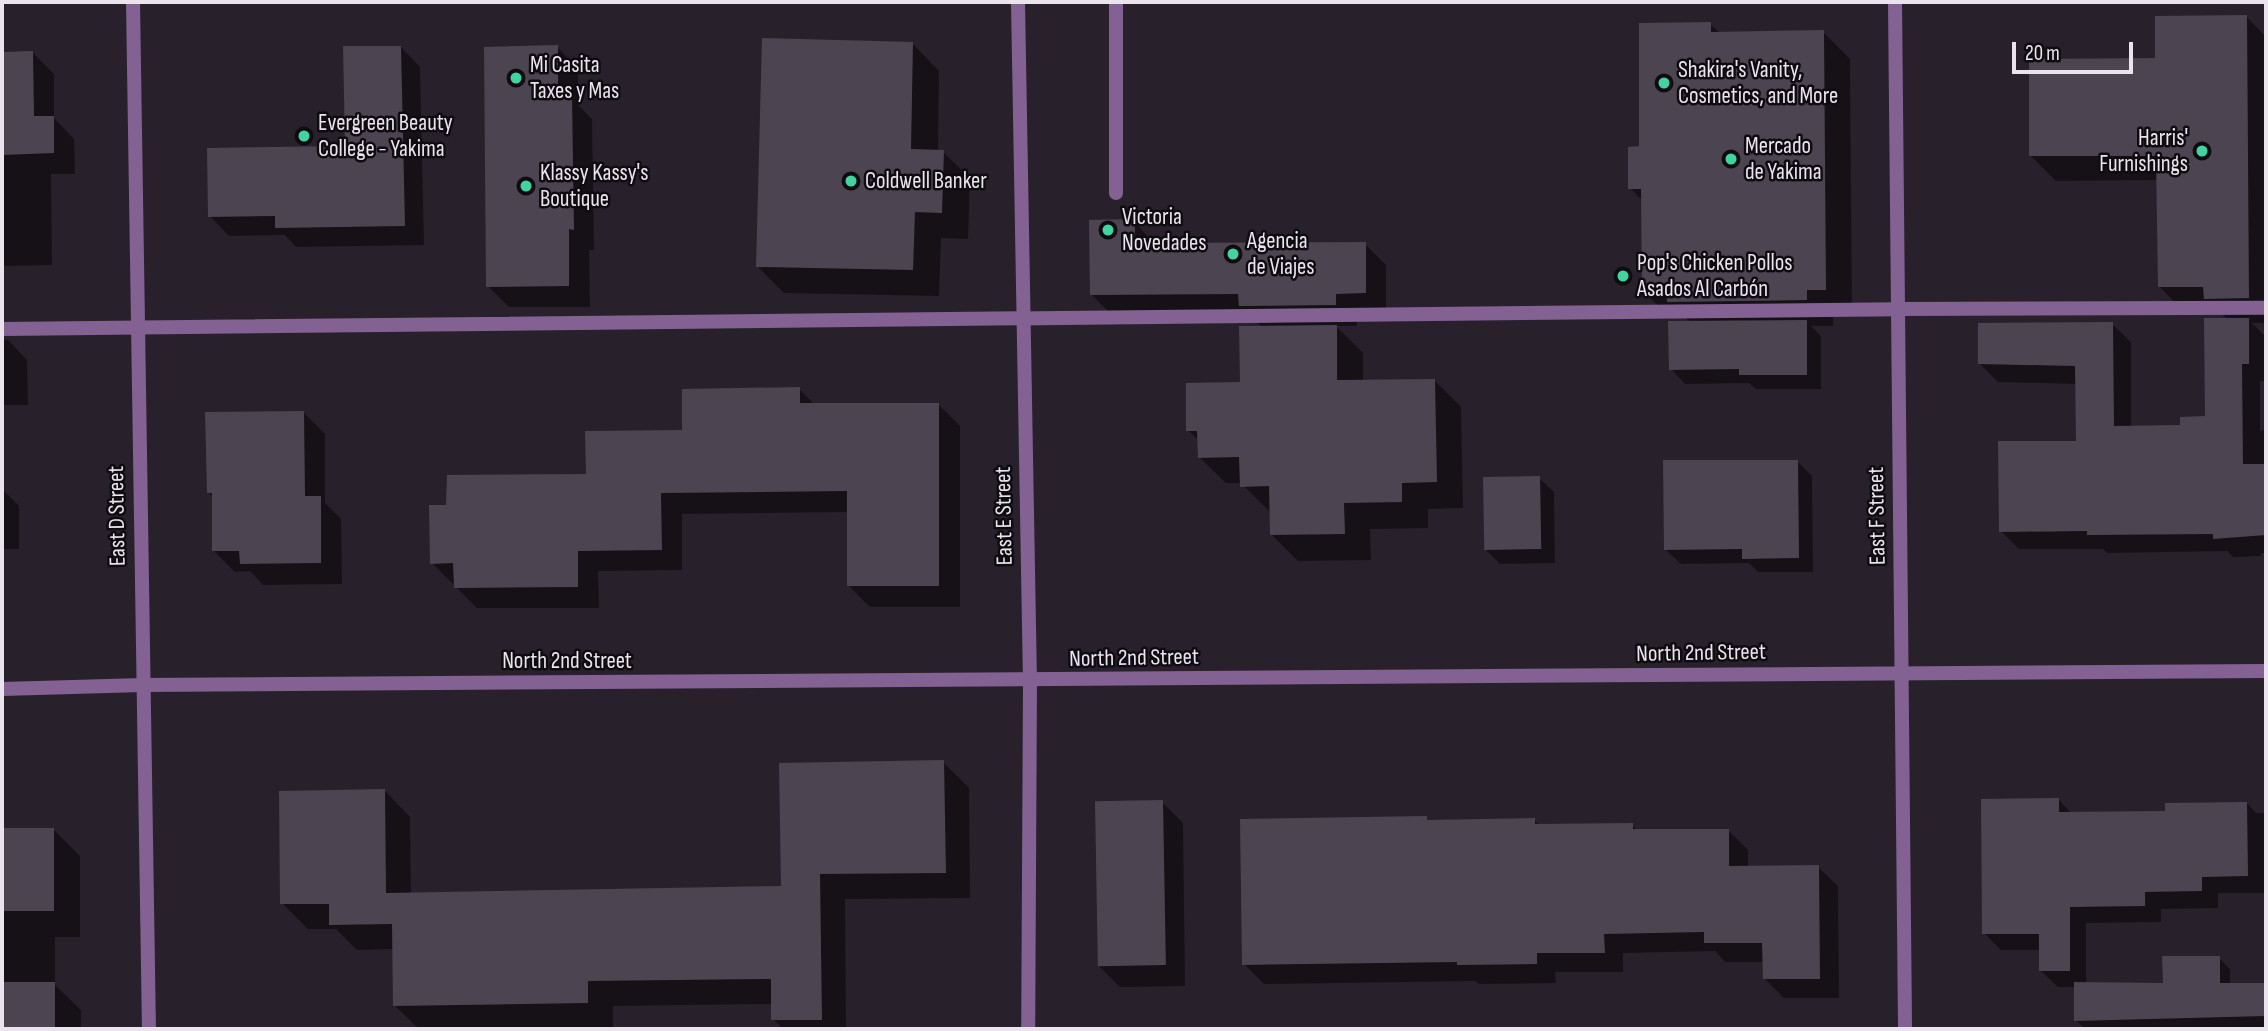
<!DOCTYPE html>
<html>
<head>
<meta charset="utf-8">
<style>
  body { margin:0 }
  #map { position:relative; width:2268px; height:1031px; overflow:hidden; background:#28212c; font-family:"Sofia Sans Condensed",sans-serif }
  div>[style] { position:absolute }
  .shadow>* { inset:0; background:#0007 }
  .building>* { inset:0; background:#4d4451; transform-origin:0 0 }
  .lane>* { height:14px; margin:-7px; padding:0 7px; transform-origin:7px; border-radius:7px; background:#836193 }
  .street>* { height:14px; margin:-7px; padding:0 7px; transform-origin:7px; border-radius:7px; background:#836193 }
  .dots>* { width:19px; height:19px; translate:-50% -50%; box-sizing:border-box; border:4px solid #0f0c11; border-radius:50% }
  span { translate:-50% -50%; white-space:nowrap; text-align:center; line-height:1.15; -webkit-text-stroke:5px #0f0c11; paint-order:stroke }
  .poi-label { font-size:23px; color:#eae4ed }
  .left { translate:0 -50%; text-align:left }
  .right { translate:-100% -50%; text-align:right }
  .street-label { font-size:23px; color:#eae4ed }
  .frame { position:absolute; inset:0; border:4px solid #eae4ed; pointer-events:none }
  .scale { position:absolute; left:2012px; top:42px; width:121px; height:32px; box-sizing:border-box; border:4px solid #eae4ed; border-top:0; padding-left:9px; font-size:21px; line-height:24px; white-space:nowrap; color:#eae4ed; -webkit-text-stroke:5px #0f0c11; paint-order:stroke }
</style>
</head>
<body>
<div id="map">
  <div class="shadow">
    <div style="clip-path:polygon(2247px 17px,2266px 37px,2266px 323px,2252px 323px,2266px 337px,2266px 381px,2260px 381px,2260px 431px,2266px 430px,2266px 553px,2261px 553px,2261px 556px,2233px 557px,2227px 551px,2107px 553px,2103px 549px,2019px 549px,2001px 531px,2078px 443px,2077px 384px,1998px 382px,1980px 364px,2112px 324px,2131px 342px,2131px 427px,2182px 427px,2207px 418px,2227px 319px,2219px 311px,2184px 312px,2159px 286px,2158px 180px,2056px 181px,2031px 156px,2157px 60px)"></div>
    <div style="clip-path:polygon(1710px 24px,1720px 33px,1823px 32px,1850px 59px,1852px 316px,1833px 316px,1833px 326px,1811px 326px,1821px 336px,1821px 389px,1756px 389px,1749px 383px,1685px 384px,1671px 369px,1691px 323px,1686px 318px,1671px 318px,1644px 292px,1643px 201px,1630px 188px,1641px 148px)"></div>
    <div style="clip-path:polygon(913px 44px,939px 71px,938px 152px,943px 152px,970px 178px,968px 239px,941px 238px,939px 296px,784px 293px,757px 266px)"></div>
    <div style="clip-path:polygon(401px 47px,420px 67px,424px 245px,296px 247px,285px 235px,229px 236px,210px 216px,346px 148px)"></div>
    <div style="clip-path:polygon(557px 47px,578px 68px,578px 105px,592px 119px,594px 250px,589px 250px,590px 307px,509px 307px,488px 286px)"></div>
    <div style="clip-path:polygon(2px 53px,33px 53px,54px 74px,54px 118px,74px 139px,75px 174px,51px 174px,52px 265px,2px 266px)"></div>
    <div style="clip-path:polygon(1134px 221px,1155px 245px,1365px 244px,1386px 265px,1386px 314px,1357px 314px,1357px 326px,1336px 326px,1363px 353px,1363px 382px,1434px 380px,1461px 407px,1463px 508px,1428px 509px,1428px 528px,1370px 529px,1371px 560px,1298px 561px,1271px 534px,1271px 513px,1241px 483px,1226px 483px,1199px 457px,1199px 441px,1188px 430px,1242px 384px,1262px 327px,1250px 315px,1113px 316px,1092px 295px)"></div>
    <div style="clip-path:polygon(2px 340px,8px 340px,27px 360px,28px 405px,2px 405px)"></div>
    <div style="clip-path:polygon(799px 389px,815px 405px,939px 405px,960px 426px,960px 607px,870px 607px,849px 586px,849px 512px,682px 514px,682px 570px,598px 571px,599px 608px,477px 608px,432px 563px,448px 507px,587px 476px,684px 432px)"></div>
    <div style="clip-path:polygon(304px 413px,325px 434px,325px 503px,341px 519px,342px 584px,263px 585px,250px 571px,235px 572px,214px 551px,214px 498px,208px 492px)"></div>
    <div style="clip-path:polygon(1797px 461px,1812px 476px,1813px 572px,1758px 572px,1749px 563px,1681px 564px,1666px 550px)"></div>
    <div style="clip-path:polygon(1539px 478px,1554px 492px,1555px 563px,1500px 564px,1485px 549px)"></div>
    <div style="clip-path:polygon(2px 489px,19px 506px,19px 549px,2px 549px)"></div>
    <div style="clip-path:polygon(943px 762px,969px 788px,970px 898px,845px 899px,846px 1029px,783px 1029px,773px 1019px,773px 1004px,613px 1006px,613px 1028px,419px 1029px,395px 1006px,394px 949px,357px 950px,336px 929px,308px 929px,282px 903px,385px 791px,410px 817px,411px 894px,783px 888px)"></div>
    <div style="clip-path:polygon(2059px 800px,2072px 814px,2167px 813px,2247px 803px,2256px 813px,2266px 813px,2266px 893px,2218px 893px,2218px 908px,2161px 909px,2161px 922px,2086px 923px,2086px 984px,2164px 985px,2219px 958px,2230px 969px,2230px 985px,2266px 985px,2266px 1028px,2085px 1029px,2076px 1020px,2076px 987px,2058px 987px,2041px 971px,2041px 950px,2001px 950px,1984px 933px)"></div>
    <div style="clip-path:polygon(1162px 802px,1183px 823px,1185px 986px,1120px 987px,1099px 966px)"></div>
    <div style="clip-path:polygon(1534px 820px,1540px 826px,1632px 825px,1638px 831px,1728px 830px,1748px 850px,1748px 868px,1818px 867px,1838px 886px,1839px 998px,1784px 998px,1764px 978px,1764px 962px,1725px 962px,1715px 951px,1623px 953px,1623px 972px,1555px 972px,1556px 983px,1479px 984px,1475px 981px,1264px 984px,1244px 964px)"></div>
    <div style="clip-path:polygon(53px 829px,80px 856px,80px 937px,55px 937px,55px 985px,81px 1010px,81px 1029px,2px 1029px,2px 830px)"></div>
  </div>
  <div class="building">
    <div style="clip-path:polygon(2247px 15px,2249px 298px,2204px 299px,2203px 287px,2158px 287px,2156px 156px,2029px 156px,2029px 59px,2155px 58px,2155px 16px)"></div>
    <div style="clip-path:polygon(1711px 22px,1711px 32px,1824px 30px,1826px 290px,1807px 290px,1807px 300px,1667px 302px,1667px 292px,1642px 292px,1641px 189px,1628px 189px,1628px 147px,1639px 146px,1639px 23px)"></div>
    <div style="clip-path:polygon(762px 38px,913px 42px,911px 149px,944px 150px,942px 213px,915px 212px,913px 270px,756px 267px)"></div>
    <div style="clip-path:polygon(558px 45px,558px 96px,572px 96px,574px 230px,569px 229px,569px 286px,486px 287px,484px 47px)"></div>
    <div style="clip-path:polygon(343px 46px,401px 46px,405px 226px,275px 228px,275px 216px,208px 217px,207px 148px,345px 146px)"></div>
    <div style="clip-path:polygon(33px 51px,34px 116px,54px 116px,54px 153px,2px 155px,2px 52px)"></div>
    <div style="clip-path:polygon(1135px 219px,1135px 243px,1366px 242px,1366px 293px,1336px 294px,1336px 305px,1239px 306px,1238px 294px,1090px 295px,1089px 220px)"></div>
    <div style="clip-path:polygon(2204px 318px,2249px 318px,2249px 364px,2242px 364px,2243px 464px,2266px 464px,2266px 535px,2213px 539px,2213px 534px,2087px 535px,2087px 531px,1999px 532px,1998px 441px,2076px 441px,2075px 366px,1978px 364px,1978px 323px,2113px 322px,2114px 426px,2180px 425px,2180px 417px,2205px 416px)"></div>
    <div style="clip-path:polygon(1807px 320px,1807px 375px,1739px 375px,1739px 369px,1669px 370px,1668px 321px)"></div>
    <div style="clip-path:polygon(1337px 325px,1337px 380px,1435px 379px,1437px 482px,1402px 483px,1402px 502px,1344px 503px,1345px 534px,1270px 535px,1269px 486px,1240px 487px,1239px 457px,1198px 458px,1197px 431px,1186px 431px,1186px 383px,1240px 382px,1239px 326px)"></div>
    <div style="clip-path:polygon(800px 387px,800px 403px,939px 403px,939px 586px,847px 586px,847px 491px,661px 493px,662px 550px,578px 551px,578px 587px,454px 588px,453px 563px,430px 564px,429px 505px,446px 505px,447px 475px,586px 474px,585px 431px,682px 430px,682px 389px)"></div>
    <div style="clip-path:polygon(304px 411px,305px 496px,321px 496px,321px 563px,240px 564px,239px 551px,212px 551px,212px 493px,207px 493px,205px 412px)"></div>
    <div style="clip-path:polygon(1663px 460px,1798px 460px,1799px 558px,1742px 559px,1742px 549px,1664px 550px)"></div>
    <div style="left:1540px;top:476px;width:73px;height:57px;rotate:89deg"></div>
    <div style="clip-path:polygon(944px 760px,946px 873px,820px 874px,822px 1020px,771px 1020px,771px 979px,588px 981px,588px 1003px,393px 1006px,392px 924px,329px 925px,329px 904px,280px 904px,279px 791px,385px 789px,386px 893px,781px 886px,779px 763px)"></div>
    <div style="clip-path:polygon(2059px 798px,2059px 812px,2165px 811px,2165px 803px,2247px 802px,2248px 876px,2202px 877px,2202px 891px,2145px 892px,2145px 906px,2070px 907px,2070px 971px,2039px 971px,2039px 934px,1982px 934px,1981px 799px)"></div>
    <div style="left:1163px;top:800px;width:165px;height:68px;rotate:89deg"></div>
    <div style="clip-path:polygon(1427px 816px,1427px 820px,1535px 818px,1535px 824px,1633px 823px,1633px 829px,1729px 829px,1729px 866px,1819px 865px,1820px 979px,1763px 979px,1762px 943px,1704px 943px,1704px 932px,1604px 934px,1605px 953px,1537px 953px,1537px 964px,1457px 965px,1457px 962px,1242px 965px,1240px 819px)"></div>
    <div style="left:2px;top:828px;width:52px;height:83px"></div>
    <div style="clip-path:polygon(2162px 956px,2220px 956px,2220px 983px,2266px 983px,2266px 1016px,2074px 1021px,2074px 982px,2163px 983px)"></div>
    <div style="left:2px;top:982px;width:53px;height:47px"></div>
  </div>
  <div class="lane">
    <div style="left:1116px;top:193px;width:191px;rotate:-90deg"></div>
    <div style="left:2px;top:329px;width:1896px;rotate:-0.6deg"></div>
    <div style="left:1898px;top:309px;width:368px;rotate:-0.2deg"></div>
  </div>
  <div class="street">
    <div style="left:133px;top:2px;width:1027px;rotate:89.11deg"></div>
    <div style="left:1018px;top:2px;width:680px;rotate:88.99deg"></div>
    <div style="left:1030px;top:682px;width:347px;rotate:90.3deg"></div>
    <div style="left:1895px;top:2px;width:1027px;rotate:89.44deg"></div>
    <div style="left:2px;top:689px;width:141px;rotate:-1.6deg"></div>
    <div style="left:143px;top:685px;width:2123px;rotate:-0.38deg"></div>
  </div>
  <div class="dots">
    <div style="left:516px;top:78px;background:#42d4a0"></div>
    <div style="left:1664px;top:83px;background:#42d4a0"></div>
    <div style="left:304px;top:136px;background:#42d4a0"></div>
    <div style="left:2202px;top:151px;background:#42d4a0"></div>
    <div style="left:1731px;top:159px;background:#42d4a0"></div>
    <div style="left:851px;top:181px;background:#42d4a0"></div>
    <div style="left:526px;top:186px;background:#42d4a0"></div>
    <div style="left:1108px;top:230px;background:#42d4a0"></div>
    <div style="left:1233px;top:254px;background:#42d4a0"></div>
    <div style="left:1623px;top:276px;background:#42d4a0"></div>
  </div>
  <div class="poi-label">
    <span class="left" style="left:530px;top:78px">Mi Casita<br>Taxes y Mas</span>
    <span class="left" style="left:1678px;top:83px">Shakira's Vanity,<br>Cosmetics, and More</span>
    <span class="left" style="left:318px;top:136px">Evergreen Beauty<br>College - Yakima</span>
    <span class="right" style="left:2188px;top:151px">Harris'<br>Furnishings</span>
    <span class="left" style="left:1745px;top:159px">Mercado<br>de Yakima</span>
    <span class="left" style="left:540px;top:186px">Klassy Kassy's<br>Boutique</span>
    <span class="left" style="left:865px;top:181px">Coldwell Banker</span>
    <span class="left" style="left:1122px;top:230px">Victoria<br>Novedades</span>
    <span class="left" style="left:1247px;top:254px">Agencia<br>de Viajes</span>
    <span class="left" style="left:1637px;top:276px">Pop's Chicken Pollos<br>Asados Al Carbón</span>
  </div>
  <div class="street-label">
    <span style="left:117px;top:516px;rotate:-91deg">East D Street</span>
    <span style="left:1004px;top:516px;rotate:-91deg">East E Street</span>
    <span style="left:1877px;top:516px;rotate:-91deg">East F Street</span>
    <span style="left:1701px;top:653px;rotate:-1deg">North 2nd Street</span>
    <span style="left:1134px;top:658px;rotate:-1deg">North 2nd Street</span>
    <span style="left:567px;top:661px">North 2nd Street</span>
  </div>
  <div class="frame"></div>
  <div class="scale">20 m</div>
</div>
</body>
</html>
